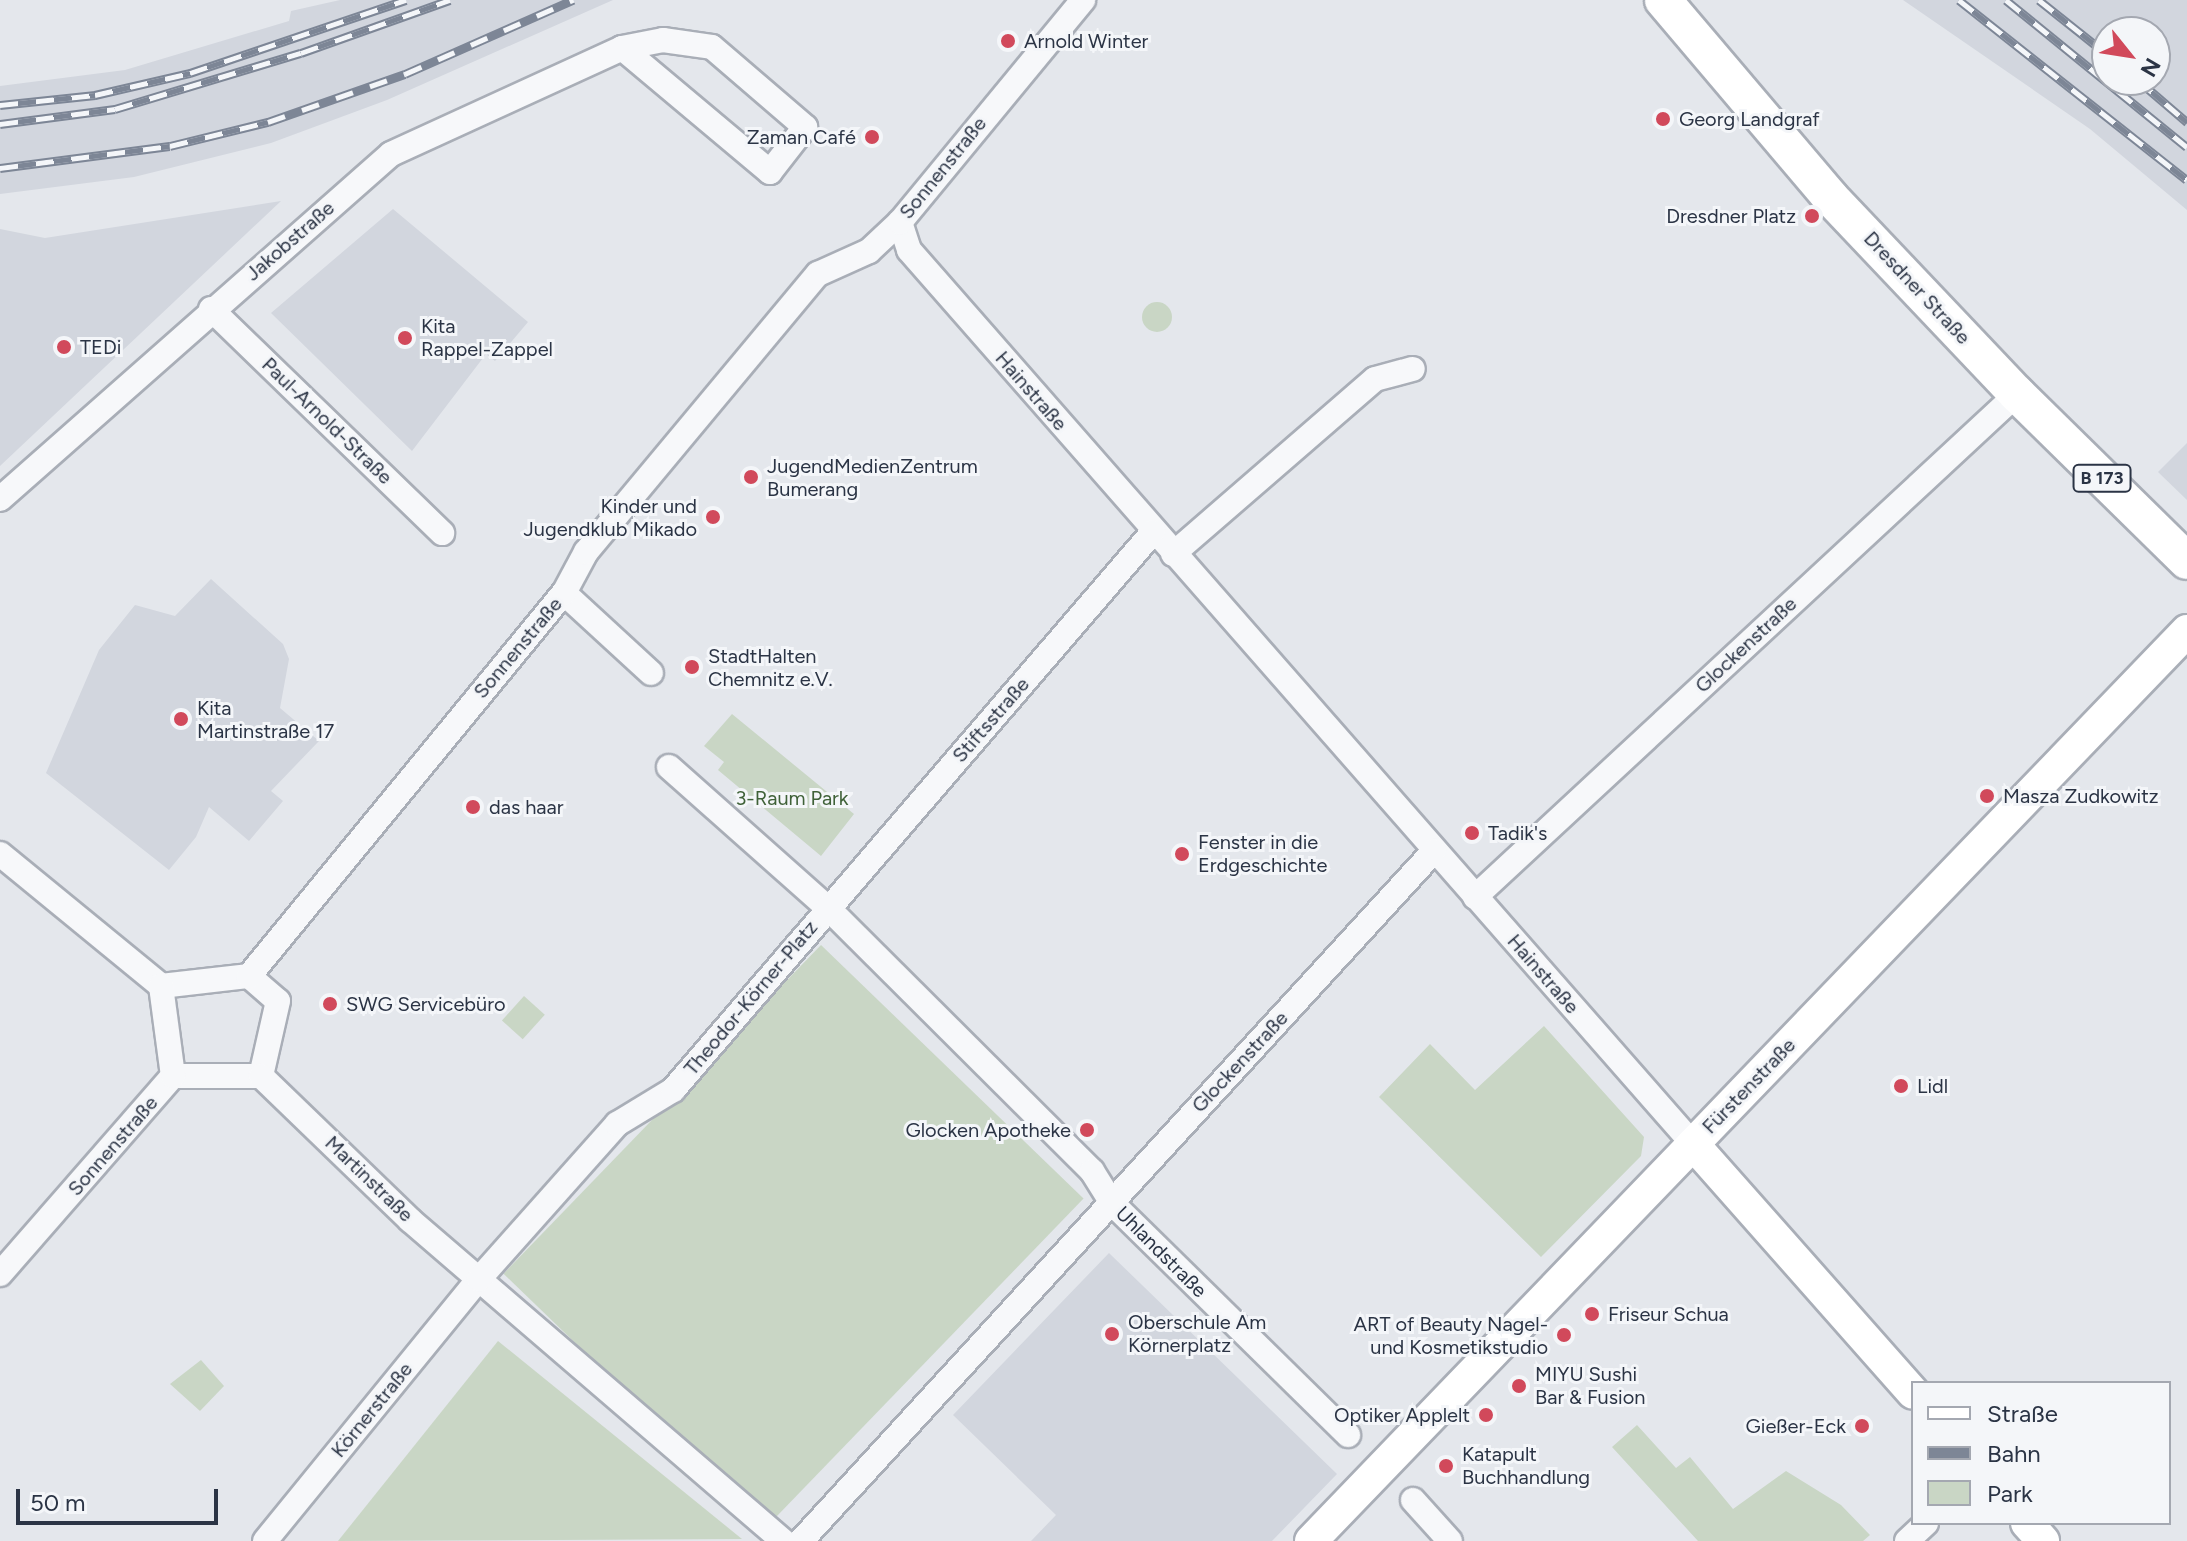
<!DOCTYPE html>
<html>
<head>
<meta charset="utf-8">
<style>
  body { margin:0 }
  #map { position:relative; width:2187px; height:1541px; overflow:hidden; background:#e4e7ec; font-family:Figtree,sans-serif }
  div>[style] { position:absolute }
  .built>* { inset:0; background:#d2d6de }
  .green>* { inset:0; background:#c9d6c5; transform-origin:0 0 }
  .round { border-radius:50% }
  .roads { filter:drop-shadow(2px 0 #a9aeb7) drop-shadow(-2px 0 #a9aeb7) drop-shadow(0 2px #a9aeb7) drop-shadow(0 -2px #a9aeb7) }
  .street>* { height:24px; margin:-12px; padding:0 12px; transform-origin:12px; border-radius:12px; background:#f7f8fa }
  .secondary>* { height:32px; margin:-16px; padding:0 16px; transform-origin:16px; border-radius:16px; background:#fff }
  .primary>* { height:36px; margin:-18px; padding:0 18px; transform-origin:18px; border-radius:18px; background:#fff }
  .rail>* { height:9px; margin-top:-4.5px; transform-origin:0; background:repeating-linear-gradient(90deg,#f4f6f9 0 18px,#7d8696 0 36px); box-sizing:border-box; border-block:2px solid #7d8696 }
  .dots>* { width:22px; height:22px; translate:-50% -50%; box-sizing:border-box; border:4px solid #f4f6f9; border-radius:50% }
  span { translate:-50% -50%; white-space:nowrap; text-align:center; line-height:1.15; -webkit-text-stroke:6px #f4f6f9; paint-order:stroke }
  .shield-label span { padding:2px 6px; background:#f4f6f9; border:2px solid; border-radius:6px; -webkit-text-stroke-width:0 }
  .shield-label { font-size:18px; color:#2b3445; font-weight:700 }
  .poi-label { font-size:20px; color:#2b3445 }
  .left { translate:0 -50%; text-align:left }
  .right { translate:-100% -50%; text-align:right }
  .street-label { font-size:20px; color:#2b3445 }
  .park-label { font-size:20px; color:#3f6138 }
  .legend { position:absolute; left:1911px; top:1381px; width:260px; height:144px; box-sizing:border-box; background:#f4f6f9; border:2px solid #a4a8b1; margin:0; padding:10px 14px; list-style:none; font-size:24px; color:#2b3445 }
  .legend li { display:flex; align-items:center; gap:16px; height:40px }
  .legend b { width:40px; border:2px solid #a4a8b1 }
  .north { position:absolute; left:2091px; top:16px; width:80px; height:80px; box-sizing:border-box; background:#f4f6f9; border:2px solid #a4a8b1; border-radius:50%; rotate:120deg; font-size:22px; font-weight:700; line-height:32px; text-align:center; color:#2b3445 }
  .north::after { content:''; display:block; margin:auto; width:28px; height:36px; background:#d1495b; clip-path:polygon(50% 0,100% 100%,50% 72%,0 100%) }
  .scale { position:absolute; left:16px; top:1489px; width:202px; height:36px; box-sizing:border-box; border:4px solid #2b3445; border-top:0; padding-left:10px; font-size:24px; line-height:28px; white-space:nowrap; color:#2b3445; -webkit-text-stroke:6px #f4f6f9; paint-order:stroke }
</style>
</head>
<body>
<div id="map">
  <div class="built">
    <div style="clip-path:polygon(340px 0,613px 0,387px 100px,271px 143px,134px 177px,0 194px,0 86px,125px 70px,289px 21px,291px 11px)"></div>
    <div style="clip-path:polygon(evenodd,1903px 0,2187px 0,2187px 210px,2090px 129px,1903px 0,2107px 32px,2155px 32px,2155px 80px,2107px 80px,2107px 32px)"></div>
    <div style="clip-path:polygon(281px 201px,0 466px,0 229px,45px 238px)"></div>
    <div style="clip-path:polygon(393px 209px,528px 322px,495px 361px,486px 354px,412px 451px,271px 313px)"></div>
    <div style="clip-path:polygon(2187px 443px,2187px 500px,2158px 472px)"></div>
    <div style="clip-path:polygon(211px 579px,283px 644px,289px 659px,280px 708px,319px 741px,271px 791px,283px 801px,249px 841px,209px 807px,196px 837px,169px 870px,46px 773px,99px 650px,135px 605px,175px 616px)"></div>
    <div style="clip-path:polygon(1109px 1253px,1337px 1474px,1272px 1541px,1031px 1541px,1056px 1515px,953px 1415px)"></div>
  </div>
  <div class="green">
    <div class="round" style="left:1142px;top:302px;width:30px;height:30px"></div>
    <div style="clip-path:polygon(732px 714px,854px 814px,821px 856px,718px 770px,724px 762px,704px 746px)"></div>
    <div style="left:821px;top:945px;width:365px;height:457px;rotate:44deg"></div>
    <div style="left:524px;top:996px;width:28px;height:33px;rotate:42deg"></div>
    <div style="clip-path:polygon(1544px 1026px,1644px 1137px,1641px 1156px,1541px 1257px,1379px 1097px,1430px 1044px,1475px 1090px)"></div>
    <div style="clip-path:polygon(498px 1341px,742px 1539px,338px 1541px)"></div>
    <div style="clip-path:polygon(201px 1360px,224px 1386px,200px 1411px,170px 1384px)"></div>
    <div style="clip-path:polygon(1637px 1425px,1676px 1468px,1690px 1457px,1733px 1509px,1786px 1471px,1841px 1505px,1870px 1535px,1863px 1541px,1698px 1541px,1612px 1447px)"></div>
  </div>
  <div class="roads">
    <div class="street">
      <div style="left:900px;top:222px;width:29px;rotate:72deg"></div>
      <div style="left:909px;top:250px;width:1189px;rotate:48.75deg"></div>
      <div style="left:211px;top:309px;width:322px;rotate:44.1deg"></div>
      <div style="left:0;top:499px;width:521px;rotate:-41.42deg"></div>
      <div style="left:391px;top:154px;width:254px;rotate:-24.6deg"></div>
      <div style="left:622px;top:48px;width:42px;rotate:-11deg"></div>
      <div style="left:663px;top:40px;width:49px;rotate:8.1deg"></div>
      <div style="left:712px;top:47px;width:123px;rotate:40.7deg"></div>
      <div style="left:805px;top:127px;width:57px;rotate:127.9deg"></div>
      <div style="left:770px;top:172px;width:193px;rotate:-140deg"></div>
      <div style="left:1173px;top:554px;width:267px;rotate:-40.9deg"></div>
      <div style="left:1375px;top:379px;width:39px;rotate:-15deg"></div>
      <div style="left:564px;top:593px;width:118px;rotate:42.6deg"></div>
      <div style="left:669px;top:767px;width:213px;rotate:41.6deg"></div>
      <div style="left:828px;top:908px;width:373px;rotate:44.9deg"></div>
      <div style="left:1092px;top:1171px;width:38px;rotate:58deg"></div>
      <div style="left:1112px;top:1203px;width:331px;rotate:44.5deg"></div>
      <div style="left:0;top:854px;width:208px;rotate:39.3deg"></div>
      <div style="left:1475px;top:897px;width:739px;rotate:-42.86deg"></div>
      <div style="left:249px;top:976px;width:38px;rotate:41deg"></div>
      <div style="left:278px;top:1001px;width:77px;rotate:102.8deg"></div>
      <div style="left:161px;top:986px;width:89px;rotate:-6.5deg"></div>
      <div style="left:249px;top:976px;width:496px;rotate:-50.6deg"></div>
      <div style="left:564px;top:593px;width:47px;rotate:-61.8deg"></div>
      <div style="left:586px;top:552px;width:362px;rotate:-50.2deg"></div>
      <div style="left:818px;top:274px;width:56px;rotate:-24.3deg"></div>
      <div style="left:869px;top:251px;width:42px;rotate:-43.1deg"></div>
      <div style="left:900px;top:222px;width:288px;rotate:-50.5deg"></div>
      <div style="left:173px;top:1076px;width:88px"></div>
      <div style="left:261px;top:1076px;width:207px;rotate:44deg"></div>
      <div style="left:410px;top:1220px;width:492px;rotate:40.7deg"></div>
      <div style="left:0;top:1274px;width:263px;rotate:-48.9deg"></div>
      <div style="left:173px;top:1076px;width:91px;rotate:-97.6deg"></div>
      <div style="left:1413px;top:1500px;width:55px;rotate:47.9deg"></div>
      <div style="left:265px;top:1541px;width:338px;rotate:-50.8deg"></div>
      <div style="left:479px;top:1279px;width:208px;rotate:-48.3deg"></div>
      <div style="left:617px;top:1124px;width:66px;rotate:-31.3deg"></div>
      <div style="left:673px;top:1090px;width:736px;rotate:-49.3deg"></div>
      <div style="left:801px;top:1541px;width:936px;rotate:-47.47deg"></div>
      <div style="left:1907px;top:1541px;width:26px;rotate:-43deg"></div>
    </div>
    <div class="secondary">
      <div style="left:1693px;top:1144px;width:332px;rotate:48.5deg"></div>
      <div style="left:2027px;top:1523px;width:24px;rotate:48deg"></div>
      <div style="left:1311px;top:1541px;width:1263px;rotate:-46.09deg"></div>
    </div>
    <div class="primary">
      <div style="left:1663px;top:0;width:257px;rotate:49.7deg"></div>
      <div style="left:1829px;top:196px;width:273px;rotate:46.5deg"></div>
      <div style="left:2017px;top:394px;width:238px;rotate:44.5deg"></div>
    </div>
  </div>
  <div class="rail">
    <div style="left:1959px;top:0;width:290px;rotate:38.3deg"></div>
    <div style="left:2006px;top:0;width:233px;rotate:39.1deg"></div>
    <div style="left:2039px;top:0;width:87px;rotate:38.5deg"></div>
    <div style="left:2138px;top:80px;width:65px;rotate:40.6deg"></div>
    <div style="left:0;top:105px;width:96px;rotate:-6deg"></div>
    <div style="left:95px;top:95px;width:98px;rotate:-13deg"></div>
    <div style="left:190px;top:73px;width:228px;rotate:-18.7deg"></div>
    <div style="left:0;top:124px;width:116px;rotate:-7.4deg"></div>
    <div style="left:115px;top:109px;width:194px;rotate:-16.8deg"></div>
    <div style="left:301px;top:53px;width:158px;rotate:-19.6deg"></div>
    <div style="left:0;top:168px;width:171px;rotate:-7.4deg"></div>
    <div style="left:170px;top:146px;width:101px;rotate:-13.8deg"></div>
    <div style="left:268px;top:122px;width:145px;rotate:-19.3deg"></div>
    <div style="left:405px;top:74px;width:184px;rotate:-23.8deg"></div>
  </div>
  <div class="dots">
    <div style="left:1008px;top:41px;background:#d1495b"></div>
    <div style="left:1663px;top:119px;background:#d1495b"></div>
    <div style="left:872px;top:137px;background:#d1495b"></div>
    <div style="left:1812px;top:216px;background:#d1495b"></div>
    <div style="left:405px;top:338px;background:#d1495b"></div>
    <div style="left:64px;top:347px;background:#d1495b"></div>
    <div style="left:751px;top:477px;background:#d1495b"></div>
    <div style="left:713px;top:517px;background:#d1495b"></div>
    <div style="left:692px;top:667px;background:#d1495b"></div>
    <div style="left:181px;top:719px;background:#d1495b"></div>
    <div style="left:1987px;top:796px;background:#d1495b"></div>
    <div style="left:473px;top:807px;background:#d1495b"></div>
    <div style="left:1472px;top:833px;background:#d1495b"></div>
    <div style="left:1182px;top:854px;background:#d1495b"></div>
    <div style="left:330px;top:1004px;background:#d1495b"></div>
    <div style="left:1901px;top:1086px;background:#d1495b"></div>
    <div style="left:1087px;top:1130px;background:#d1495b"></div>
    <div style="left:1592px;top:1314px;background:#d1495b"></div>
    <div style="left:1112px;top:1334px;background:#d1495b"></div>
    <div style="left:1564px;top:1335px;background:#d1495b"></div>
    <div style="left:1519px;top:1386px;background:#d1495b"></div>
    <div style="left:1486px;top:1415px;background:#d1495b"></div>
    <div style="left:1862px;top:1426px;background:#d1495b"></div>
    <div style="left:1446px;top:1466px;background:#d1495b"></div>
  </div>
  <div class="shield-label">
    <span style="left:2102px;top:478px">B 173</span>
  </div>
  <div class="poi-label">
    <span class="left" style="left:1024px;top:41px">Arnold Winter</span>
    <span class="left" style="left:1679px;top:119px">Georg Landgraf</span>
    <span class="right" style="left:856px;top:137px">Zaman Café</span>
    <span class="right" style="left:1796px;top:216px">Dresdner Platz</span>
    <span class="left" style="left:421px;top:338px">Kita<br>Rappel-Zappel</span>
    <span class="left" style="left:80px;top:347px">TEDi</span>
    <span class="left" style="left:767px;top:478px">JugendMedienZentrum<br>Bumerang</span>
    <span class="right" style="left:697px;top:518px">Kinder und<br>Jugendklub Mikado</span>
    <span class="left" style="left:708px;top:668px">StadtHalten<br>Chemnitz e.V.</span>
    <span class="left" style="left:197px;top:720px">Kita<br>Martinstraße 17</span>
    <span class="left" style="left:2003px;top:796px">Masza Zudkowitz</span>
    <span class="left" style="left:489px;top:807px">das haar</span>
    <span class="left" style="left:1488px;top:833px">Tadik's</span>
    <span class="left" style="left:1198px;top:854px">Fenster in die<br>Erdgeschichte</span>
    <span class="left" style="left:346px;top:1004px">SWG Servicebüro</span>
    <span class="left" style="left:1917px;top:1086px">Lidl</span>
    <span class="right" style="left:1071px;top:1130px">Glocken Apotheke</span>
    <span class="left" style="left:1608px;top:1314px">Friseur Schua</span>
    <span class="left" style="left:1128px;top:1334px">Oberschule Am<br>Körnerplatz</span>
    <span class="right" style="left:1548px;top:1336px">ART of Beauty Nagel-<br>und Kosmetikstudio</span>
    <span class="left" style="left:1535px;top:1386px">MIYU Sushi<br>Bar &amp; Fusion</span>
    <span class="right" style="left:1470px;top:1415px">Optiker Applelt</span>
    <span class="right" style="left:1846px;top:1426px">Gießer-Eck</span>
    <span class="left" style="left:1462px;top:1466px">Katapult<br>Buchhandlung</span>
  </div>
  <div class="street-label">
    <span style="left:943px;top:168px;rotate:-51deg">Sonnenstraße</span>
    <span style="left:290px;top:241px;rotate:-41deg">Jakobstraße</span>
    <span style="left:1917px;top:288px;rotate:47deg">Dresdner Straße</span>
    <span style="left:1031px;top:391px;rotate:49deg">Hainstraße</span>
    <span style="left:327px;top:421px;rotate:44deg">Paul-Arnold-Straße</span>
    <span style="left:1746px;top:645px;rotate:-43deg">Glockenstraße</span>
    <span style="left:518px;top:648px;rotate:-50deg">Sonnenstraße</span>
    <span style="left:991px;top:720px;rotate:-49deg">Stiftsstraße</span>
    <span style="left:1543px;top:974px;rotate:49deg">Hainstraße</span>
    <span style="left:751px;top:998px;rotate:-50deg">Theodor-Körner-Platz</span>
    <span style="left:1240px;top:1062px;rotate:-47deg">Glockenstraße</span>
    <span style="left:1749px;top:1086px;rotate:-46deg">Fürstenstraße</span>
    <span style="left:113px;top:1146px;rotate:-49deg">Sonnenstraße</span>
    <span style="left:369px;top:1179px;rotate:44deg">Martinstraße</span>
    <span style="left:1161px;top:1252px;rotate:45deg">Uhlandstraße</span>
    <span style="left:372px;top:1410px;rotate:-51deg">Körnerstraße</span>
  </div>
  <div class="park-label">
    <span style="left:792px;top:798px">3-Raum Park</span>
  </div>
  <ul class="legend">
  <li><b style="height:10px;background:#fff"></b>Straße</li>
  <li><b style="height:10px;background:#7d8696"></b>Bahn</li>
  <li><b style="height:22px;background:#c9d6c5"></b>Park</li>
  </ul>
  <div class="north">N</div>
  <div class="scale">50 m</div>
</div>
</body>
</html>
